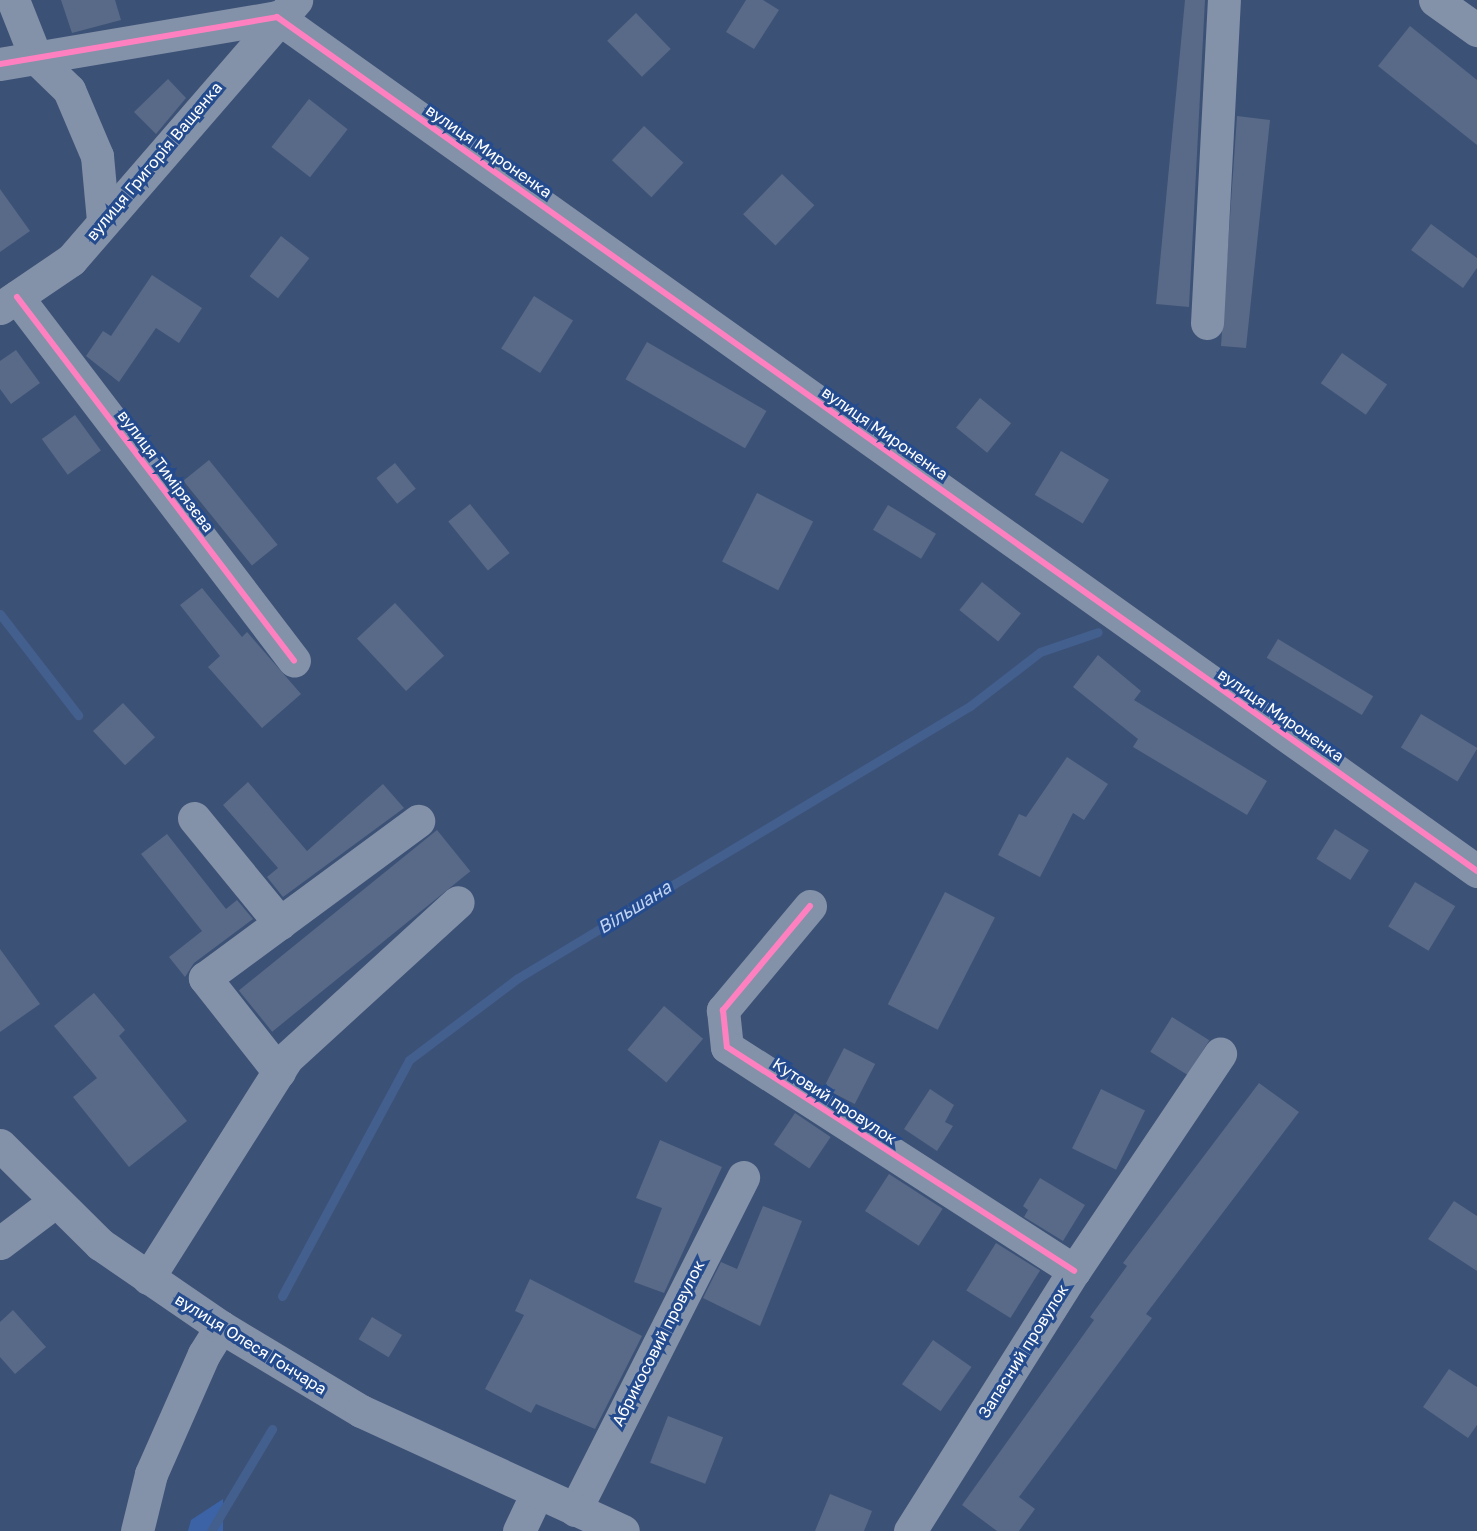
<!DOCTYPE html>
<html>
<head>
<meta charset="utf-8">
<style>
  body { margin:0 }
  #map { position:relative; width:1477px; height:1531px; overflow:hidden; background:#3c5176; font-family:"Golos Text",sans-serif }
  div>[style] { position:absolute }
  .green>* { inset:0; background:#3c63a6 }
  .stream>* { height:9px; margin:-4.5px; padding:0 4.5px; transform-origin:4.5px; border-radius:4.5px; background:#435f8e }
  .building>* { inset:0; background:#596a88; transform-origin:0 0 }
  .minor>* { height:33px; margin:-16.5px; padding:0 16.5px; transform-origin:16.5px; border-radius:16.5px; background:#8392a9 }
  .major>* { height:33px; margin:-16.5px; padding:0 16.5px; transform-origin:16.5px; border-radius:16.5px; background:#8391a9 }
  .cycleway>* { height:6px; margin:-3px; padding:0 3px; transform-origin:3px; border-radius:3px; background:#ff80c0 }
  span { translate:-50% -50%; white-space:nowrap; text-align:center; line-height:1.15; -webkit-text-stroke:6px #244b8e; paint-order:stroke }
  .street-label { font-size:16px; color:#fff }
  .water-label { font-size:18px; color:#c0d3f2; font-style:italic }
</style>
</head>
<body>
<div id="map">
  <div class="green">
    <div style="clip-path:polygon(223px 1499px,223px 1531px,188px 1531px,191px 1520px)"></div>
  </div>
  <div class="stream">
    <div style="left:0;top:614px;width:128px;rotate:52.3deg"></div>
    <div style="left:282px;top:1296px;width:268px;rotate:-61.7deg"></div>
    <div style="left:409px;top:1060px;width:136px;rotate:-37deg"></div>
    <div style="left:518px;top:978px;width:528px;rotate:-31.04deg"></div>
    <div style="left:970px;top:706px;width:88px;rotate:-37.6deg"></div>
    <div style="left:1040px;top:652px;width:61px;rotate:-19deg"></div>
    <div style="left:211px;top:1531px;width:119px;rotate:-59.1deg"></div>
  </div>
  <div class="building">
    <div style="clip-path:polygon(61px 0,115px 0,121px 20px,72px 33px)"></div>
    <div style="clip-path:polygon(746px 0,763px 0,779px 10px,754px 49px,726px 32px)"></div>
    <div style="clip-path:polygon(1185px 0,1205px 0,1189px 307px,1156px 304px)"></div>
    <div style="left:636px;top:13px;width:50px;height:40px;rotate:46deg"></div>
    <div style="clip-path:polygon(1410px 26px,1477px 80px,1477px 145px,1378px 66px)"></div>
    <div style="clip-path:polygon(168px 79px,186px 98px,156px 134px,134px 112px)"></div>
    <div style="left:309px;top:99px;width:49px;height:61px;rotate:38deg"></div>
    <div style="clip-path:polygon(1237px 116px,1270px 120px,1246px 348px,1221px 346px)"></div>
    <div style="left:644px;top:126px;width:54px;height:47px;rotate:43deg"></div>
    <div style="left:782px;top:174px;width:45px;height:56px;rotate:44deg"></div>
    <div style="clip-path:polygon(0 189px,30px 231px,0 252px)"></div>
    <div style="clip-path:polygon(1431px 224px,1477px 258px,1477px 268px,1463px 288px,1411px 250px)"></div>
    <div style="left:281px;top:236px;width:36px;height:51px;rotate:38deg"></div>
    <div style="clip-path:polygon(152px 275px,202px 308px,179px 343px,156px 328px,119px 382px,86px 356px,103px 331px,111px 336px)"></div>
    <div style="left:534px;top:296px;width:46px;height:62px;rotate:32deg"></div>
    <div style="left:647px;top:342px;width:138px;height:43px;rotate:30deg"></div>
    <div style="clip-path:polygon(16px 350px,40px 383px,11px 404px,0 389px,0 361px)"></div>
    <div style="left:1342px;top:353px;width:55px;height:37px;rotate:35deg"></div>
    <div style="left:980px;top:398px;width:40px;height:38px;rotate:39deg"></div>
    <div style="left:75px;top:415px;width:44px;height:41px;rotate:54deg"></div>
    <div style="left:1061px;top:451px;width:56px;height:51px;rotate:31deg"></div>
    <div style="left:209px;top:460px;width:109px;height:33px;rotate:51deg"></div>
    <div style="left:395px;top:463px;width:33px;height:24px;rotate:51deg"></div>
    <div style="left:757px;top:493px;width:63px;height:77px;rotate:27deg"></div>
    <div style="left:470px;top:504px;width:63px;height:28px;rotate:51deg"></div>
    <div style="left:888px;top:505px;width:56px;height:29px;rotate:31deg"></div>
    <div style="left:982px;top:582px;width:50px;height:36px;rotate:39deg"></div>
    <div style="clip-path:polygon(202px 588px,242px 637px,247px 632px,301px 694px,262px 728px,208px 667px,220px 656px,180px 605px)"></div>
    <div style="left:395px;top:603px;width:72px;height:52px;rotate:47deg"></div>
    <div style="left:1278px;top:639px;width:111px;height:22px;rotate:31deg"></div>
    <div style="clip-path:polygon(1098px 655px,1141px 691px,1134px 700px,1267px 781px,1247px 815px,1133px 747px,1138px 739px,1073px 687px)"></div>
    <div style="left:123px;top:703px;width:47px;height:41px;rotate:47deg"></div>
    <div style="left:1421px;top:714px;width:66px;height:39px;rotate:31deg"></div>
    <div style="clip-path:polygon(1067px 757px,1108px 784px,1084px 820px,1073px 813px,1040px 877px,998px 855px,1019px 814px,1026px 817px)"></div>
    <div style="clip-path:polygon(248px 782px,307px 851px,383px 784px,404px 808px,283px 897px,267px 877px,278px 868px,223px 805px)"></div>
    <div style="left:1335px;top:829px;width:40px;height:35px;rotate:32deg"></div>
    <div style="left:437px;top:830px;width:53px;height:255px;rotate:51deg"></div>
    <div style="clip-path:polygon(167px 834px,226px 909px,237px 900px,253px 919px,194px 963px,185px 977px,169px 957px,202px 931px,141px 854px)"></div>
    <div style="left:1415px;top:882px;width:47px;height:52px;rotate:31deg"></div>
    <div style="left:945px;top:892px;width:56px;height:126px;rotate:27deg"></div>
    <div style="clip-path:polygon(0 949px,40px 1004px,0 1032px)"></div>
    <div style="clip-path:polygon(94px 993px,125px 1030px,119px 1036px,187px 1121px,129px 1167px,73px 1097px,97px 1078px,54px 1026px)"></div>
    <div style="left:664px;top:1006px;width:51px;height:57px;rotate:40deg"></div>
    <div style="left:1172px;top:1017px;width:44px;height:41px;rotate:32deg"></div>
    <div style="left:844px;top:1048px;width:35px;height:45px;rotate:27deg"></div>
    <div style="clip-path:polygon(1259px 1083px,1299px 1112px,1146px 1314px,1152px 1318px,1019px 1497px,1035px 1509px,1019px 1531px,997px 1531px,962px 1505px,1094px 1320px,1090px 1317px,1127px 1266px,1123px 1263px)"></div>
    <div style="clip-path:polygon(930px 1089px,954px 1105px,945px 1122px,953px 1126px,937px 1151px,904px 1129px)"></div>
    <div style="left:1101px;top:1089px;width:49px;height:66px;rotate:26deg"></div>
    <div style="left:795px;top:1113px;width:43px;height:38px;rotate:34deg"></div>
    <div style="clip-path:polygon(660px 1140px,722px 1167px,664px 1293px,634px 1282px,662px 1208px,636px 1198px)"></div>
    <div style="left:889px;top:1174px;width:64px;height:44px;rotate:33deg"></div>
    <div style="clip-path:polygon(1040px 1178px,1085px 1205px,1063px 1241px,1024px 1217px,1028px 1210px,1023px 1206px)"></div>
    <div style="clip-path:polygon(1454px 1201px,1477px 1216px,1477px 1271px,1428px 1239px)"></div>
    <div style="clip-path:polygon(763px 1206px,802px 1221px,760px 1326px,703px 1298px,721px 1262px,737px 1269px)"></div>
    <div style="left:996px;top:1243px;width:52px;height:56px;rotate:32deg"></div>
    <div style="clip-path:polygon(530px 1279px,642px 1336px,595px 1429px,536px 1404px,531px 1413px,485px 1389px,524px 1315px,515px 1311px)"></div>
    <div style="clip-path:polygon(13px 1310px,46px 1347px,15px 1374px,0 1357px,0 1322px)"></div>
    <div style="left:372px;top:1317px;width:35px;height:26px;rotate:31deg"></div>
    <div style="left:933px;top:1340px;width:47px;height:54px;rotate:35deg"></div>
    <div style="clip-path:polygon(1449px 1369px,1477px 1387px,1477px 1425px,1468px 1438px,1423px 1407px)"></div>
    <div style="left:668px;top:1416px;width:59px;height:50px;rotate:21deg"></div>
    <div style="clip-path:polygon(830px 1494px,872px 1511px,864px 1531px,815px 1531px)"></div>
  </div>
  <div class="minor">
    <div style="left:13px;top:0;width:62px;rotate:68.4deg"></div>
    <div style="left:36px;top:58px;width:46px;rotate:44.1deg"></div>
    <div style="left:69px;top:90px;width:72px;rotate:67deg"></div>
    <div style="left:97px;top:156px;width:65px;rotate:84.7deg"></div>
    <div style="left:1435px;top:0;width:52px;rotate:35.5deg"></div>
    <div style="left:0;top:64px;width:281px;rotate:-9.6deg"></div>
    <div style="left:277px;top:17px;width:1473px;rotate:35.44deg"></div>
    <div style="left:17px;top:297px;width:457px;rotate:52.7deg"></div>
    <div style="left:0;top:308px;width:86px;rotate:-34.1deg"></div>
    <div style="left:71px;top:260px;width:344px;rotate:-49.1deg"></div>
    <div style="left:1207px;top:323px;width:323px;rotate:-87deg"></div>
    <div style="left:194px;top:818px;width:136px;rotate:50.7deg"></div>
    <div style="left:810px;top:906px;width:136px;rotate:129.9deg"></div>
    <div style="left:723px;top:1010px;width:37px;rotate:84deg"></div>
    <div style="left:727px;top:1047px;width:413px;rotate:32.8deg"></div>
    <div style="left:279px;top:1072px;width:120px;rotate:-128.2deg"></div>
    <div style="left:205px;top:978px;width:265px;rotate:-36.4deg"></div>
    <div style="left:0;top:1243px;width:66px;rotate:-37deg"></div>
    <div style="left:148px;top:1278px;width:260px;rotate:-57.7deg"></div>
    <div style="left:287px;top:1058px;width:231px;rotate:-42.4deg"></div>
    <div style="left:575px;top:1510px;width:373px;rotate:-63.2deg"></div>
    <div style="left:137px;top:1531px;width:59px;rotate:-76.2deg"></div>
    <div style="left:151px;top:1474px;width:131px;rotate:-66.2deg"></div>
    <div style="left:204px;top:1354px;width:32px;rotate:-58deg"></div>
    <div style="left:519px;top:1531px;width:42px;rotate:-64.7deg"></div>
    <div style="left:910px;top:1531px;width:307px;rotate:-57.8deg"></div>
    <div style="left:1074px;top:1271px;width:262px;rotate:-56.1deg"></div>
  </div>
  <div class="major">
    <div style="left:0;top:1145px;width:141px;rotate:44.7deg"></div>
    <div style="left:100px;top:1244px;width:147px;rotate:34.4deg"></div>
    <div style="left:221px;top:1327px;width:163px;rotate:31deg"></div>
    <div style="left:361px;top:1411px;width:288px;rotate:24.6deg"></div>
  </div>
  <div class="cycleway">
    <div style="left:0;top:64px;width:281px;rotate:-9.6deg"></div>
    <div style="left:277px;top:17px;width:1473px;rotate:35.44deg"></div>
    <div style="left:17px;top:297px;width:457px;rotate:52.7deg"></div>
    <div style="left:810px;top:906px;width:136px;rotate:129.9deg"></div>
    <div style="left:723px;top:1010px;width:37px;rotate:84deg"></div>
    <div style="left:727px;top:1047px;width:413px;rotate:32.8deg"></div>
  </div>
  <div class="street-label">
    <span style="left:489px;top:151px;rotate:35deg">вулиця Мироненка</span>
    <span style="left:154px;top:161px;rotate:-50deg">вулиця Григорія Ващенка</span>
    <span style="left:885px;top:433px;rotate:35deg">вулиця Мироненка</span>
    <span style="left:166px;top:471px;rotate:53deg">вулиця Тимірязєва</span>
    <span style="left:1281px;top:715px;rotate:35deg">вулиця Мироненка</span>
    <span style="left:835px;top:1101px;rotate:33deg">Кутовий провулок</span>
    <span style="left:658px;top:1343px;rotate:-63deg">Абрикосовий провулок</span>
    <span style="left:251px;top:1344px;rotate:32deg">вулиця Олеся Гончара</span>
    <span style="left:1023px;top:1351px;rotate:-58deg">Запасний провулок</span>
  </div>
  <div class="water-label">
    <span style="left:634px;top:907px;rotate:-32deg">Вільшана</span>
  </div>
</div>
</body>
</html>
